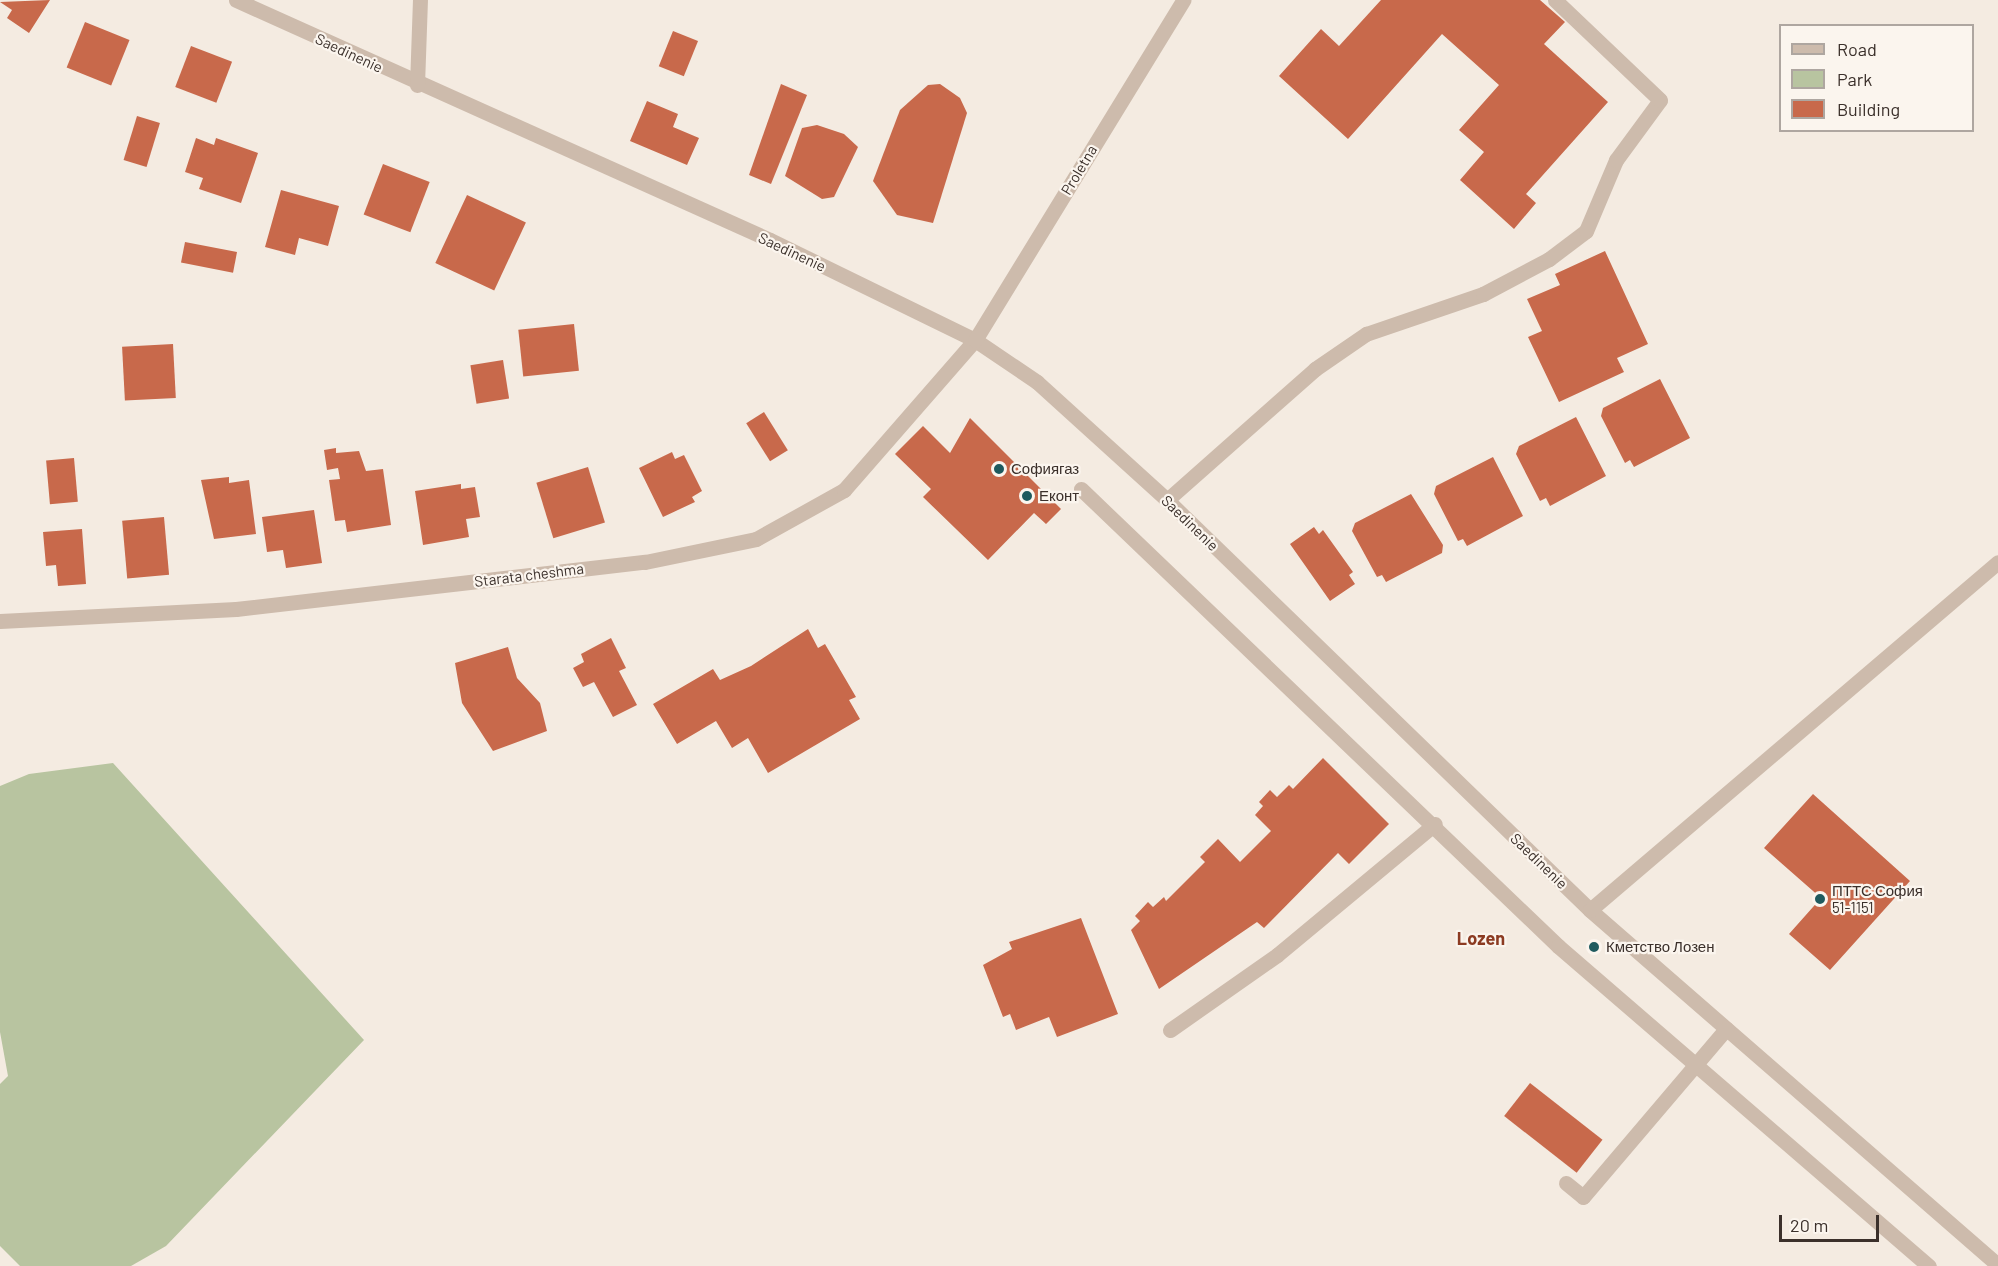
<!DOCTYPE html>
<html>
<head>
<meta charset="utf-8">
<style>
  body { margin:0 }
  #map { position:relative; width:1998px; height:1266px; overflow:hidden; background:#f4ebe1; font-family:Barlow,sans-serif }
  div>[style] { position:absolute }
  .green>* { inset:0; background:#b8c4a0 }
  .building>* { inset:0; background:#c8694b; transform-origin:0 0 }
  .minor>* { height:15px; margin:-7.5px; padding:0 7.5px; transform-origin:7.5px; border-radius:7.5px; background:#cdbbac }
  .dots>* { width:16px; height:16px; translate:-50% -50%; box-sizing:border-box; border:3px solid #fbf5ee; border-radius:50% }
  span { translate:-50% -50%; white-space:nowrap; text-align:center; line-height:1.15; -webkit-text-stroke:4.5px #fbf5ee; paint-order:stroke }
  .street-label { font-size:15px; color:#3b302b }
  .poi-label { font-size:15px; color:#3b302b }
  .left { translate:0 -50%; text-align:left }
  .quarter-label { font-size:18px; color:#8c3b22; font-weight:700 }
  .legend { position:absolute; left:1779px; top:24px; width:195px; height:108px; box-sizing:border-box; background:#fbf5ee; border:2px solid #aea6a0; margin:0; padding:8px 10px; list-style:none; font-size:18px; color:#3b302b }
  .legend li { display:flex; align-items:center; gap:12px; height:30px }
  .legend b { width:30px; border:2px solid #aea6a0 }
  .scale { position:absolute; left:1779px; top:1215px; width:100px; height:27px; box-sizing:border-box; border:3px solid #3b302b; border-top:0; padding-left:8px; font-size:18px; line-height:21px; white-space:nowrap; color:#3b302b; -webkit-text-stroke:4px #fbf5ee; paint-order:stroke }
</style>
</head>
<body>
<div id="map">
  <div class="green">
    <div style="clip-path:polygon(113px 763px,364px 1040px,166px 1246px,131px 1266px,20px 1266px,0 1246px,0 1084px,8px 1076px,0 1032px,0 786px,29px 774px)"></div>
  </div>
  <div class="building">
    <div style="clip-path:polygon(50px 0,29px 33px,7px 18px,12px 10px,0 2px)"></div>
    <div style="clip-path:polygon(1381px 0,1540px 0,1565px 22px,1544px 44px,1608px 102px,1526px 194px,1536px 203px,1514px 229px,1460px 180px,1484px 152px,1459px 130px,1499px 85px,1442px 34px,1348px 139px,1279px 76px,1321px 29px,1339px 46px)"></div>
    <div style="left:85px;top:22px;width:48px;height:49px;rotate:22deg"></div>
    <div style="left:673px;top:31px;width:27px;height:38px;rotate:22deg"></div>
    <div style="left:191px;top:46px;width:44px;height:44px;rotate:21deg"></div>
    <div style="clip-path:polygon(781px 84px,807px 95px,771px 184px,749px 175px)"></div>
    <div style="clip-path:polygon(940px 84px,960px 98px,967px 113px,933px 223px,897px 215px,873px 181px,900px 110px,928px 85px)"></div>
    <div style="clip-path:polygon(647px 101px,678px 114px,673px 127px,699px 138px,687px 165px,630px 141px)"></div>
    <div style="left:137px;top:116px;width:24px;height:46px;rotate:17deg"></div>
    <div style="clip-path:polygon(817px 125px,844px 134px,858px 147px,834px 197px,822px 199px,785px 176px,802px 128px)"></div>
    <div style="clip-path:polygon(196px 138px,214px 145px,216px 138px,258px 153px,241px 203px,199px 189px,203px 178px,185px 172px)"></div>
    <div style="left:383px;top:164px;width:50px;height:54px;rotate:21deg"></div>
    <div style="clip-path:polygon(281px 190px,339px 206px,328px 246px,299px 238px,295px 255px,265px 247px)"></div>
    <div style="left:467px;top:195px;width:65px;height:75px;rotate:25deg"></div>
    <div style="left:185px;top:242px;width:53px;height:21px;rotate:11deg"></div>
    <div style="clip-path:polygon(1605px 251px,1648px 344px,1617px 358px,1624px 372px,1559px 402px,1528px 337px,1542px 331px,1527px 299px,1560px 285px,1555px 274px)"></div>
    <div style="left:574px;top:324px;width:47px;height:56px;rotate:84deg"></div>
    <div style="left:173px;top:344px;width:54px;height:51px;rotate:87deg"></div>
    <div style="left:503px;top:360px;width:39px;height:33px;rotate:81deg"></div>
    <div style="clip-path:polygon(1660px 379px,1690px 438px,1634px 467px,1630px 460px,1625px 463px,1601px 416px,1603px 408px)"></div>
    <div style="left:764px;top:412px;width:45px;height:21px;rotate:58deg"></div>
    <div style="clip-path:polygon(1576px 417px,1606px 476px,1550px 506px,1546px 498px,1540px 501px,1516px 454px,1519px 446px)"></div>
    <div style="clip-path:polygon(970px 418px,1061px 509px,1046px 524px,1034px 513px,988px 560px,923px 497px,931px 489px,895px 454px,923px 426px,950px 453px)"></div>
    <div style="clip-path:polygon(336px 448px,336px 453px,359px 451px,366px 471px,383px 469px,391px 525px,347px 532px,345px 520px,335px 521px,329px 480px,340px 479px,338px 468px,327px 470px,324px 450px)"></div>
    <div style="clip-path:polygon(672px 452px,675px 459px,684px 455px,702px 491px,692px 497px,695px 502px,663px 517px,639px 468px)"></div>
    <div style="clip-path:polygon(1493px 457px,1523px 516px,1467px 546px,1463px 539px,1458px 541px,1434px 494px,1436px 486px)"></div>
    <div style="left:74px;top:458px;width:44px;height:28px;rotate:85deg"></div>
    <div style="left:588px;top:467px;width:58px;height:54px;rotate:73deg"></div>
    <div style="clip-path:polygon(229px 477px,229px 483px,249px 480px,256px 534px,214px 539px,201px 480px)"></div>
    <div style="clip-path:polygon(461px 484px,461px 489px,475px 487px,480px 517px,466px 519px,469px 537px,423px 545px,415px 491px)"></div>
    <div style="clip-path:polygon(1411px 494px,1443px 545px,1442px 553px,1386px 582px,1382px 575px,1377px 577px,1352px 531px,1355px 523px)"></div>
    <div style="clip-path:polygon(314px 510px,322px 563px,286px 568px,283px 550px,267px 552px,262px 517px)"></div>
    <div style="left:164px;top:517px;width:58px;height:42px;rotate:85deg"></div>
    <div style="clip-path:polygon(1314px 527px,1319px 534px,1323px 530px,1353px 572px,1349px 575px,1355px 584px,1330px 601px,1290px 544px)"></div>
    <div style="clip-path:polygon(82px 529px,86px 584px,58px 586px,56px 565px,46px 566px,43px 532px)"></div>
    <div style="clip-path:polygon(808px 629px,818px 648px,825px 644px,856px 697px,849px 700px,860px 719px,768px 773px,748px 738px,732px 748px,716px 721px,677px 744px,653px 704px,713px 669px,720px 680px,751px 666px)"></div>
    <div style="clip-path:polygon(611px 638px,626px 668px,619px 671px,637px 705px,613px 717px,594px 682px,583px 687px,573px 668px,584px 662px,581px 654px)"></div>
    <div style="clip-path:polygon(508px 647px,517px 678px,540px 703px,547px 731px,493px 751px,462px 703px,455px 663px)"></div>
    <div style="clip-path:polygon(1323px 758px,1389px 824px,1349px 864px,1338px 853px,1264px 928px,1257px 922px,1159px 989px,1131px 930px,1140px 921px,1135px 916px,1148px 902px,1153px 907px,1164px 897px,1166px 901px,1205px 862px,1200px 857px,1218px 839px,1240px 862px,1271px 831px,1255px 815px,1263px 806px,1259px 802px,1270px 790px,1277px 797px,1289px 785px,1293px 789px)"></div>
    <div style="clip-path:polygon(1813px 794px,1910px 881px,1830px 970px,1789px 934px,1821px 898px,1764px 848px)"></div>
    <div style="clip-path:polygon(1081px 918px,1118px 1014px,1057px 1037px,1049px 1017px,1016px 1030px,1010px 1014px,1003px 1017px,983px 965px,1012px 949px,1009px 942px)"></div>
    <div style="left:1530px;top:1083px;width:92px;height:42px;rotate:38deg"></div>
  </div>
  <div class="minor">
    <div style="left:236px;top:0;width:585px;rotate:24.2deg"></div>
    <div style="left:770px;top:240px;width:228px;rotate:26deg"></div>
    <div style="left:975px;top:340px;width:75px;rotate:34.1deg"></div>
    <div style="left:1037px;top:382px;width:176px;rotate:42.2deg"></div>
    <div style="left:1167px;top:500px;width:589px;rotate:44.11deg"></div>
    <div style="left:1590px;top:910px;width:541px;rotate:41.03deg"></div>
    <div style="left:417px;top:85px;width:85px;rotate:-88deg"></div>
    <div style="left:1081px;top:489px;width:661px;rotate:43.77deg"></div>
    <div style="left:1558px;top:946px;width:490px;rotate:40.8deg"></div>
    <div style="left:1167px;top:500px;width:198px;rotate:-41.5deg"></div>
    <div style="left:1315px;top:369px;width:62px;rotate:-34.5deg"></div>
    <div style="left:1366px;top:334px;width:124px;rotate:-18.9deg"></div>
    <div style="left:1483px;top:294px;width:75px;rotate:-27.9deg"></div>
    <div style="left:1549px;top:259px;width:46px;rotate:-37.1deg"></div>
    <div style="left:1586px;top:231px;width:77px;rotate:-67.1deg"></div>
    <div style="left:1616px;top:160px;width:74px;rotate:-53.7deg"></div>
    <div style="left:1660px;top:100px;width:145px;rotate:-136.4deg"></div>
    <div style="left:0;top:621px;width:236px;rotate:-2.9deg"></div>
    <div style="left:236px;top:609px;width:412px;rotate:-6.6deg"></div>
    <div style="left:645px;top:562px;width:113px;rotate:-11.7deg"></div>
    <div style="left:756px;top:539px;width:101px;rotate:-29.1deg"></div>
    <div style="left:844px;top:490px;width:199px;rotate:-48.9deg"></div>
    <div style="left:975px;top:340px;width:399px;rotate:-58.5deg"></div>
    <div style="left:1590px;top:910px;width:536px;rotate:-40.46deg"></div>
    <div style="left:1170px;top:1030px;width:131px;rotate:-35deg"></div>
    <div style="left:1277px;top:955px;width:205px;rotate:-39.7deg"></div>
    <div style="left:1566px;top:1183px;width:22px;rotate:39deg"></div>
    <div style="left:1583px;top:1197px;width:221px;rotate:-49.6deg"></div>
  </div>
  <div class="dots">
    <div style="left:999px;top:469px;background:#1f5a5e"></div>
    <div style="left:1027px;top:496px;background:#1f5a5e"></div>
    <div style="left:1820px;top:899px;background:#1f5a5e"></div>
    <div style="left:1594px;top:947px;background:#1f5a5e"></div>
  </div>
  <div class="street-label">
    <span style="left:349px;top:53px;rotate:25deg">Saedinenie</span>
    <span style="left:1079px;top:170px;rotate:-59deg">Proletna</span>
    <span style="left:792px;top:252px;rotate:25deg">Saedinenie</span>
    <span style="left:1190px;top:523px;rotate:44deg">Saedinenie</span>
    <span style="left:529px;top:575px;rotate:-7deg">Starata cheshma</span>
    <span style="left:1539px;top:861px;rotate:44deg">Saedinenie</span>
  </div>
  <div class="poi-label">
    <span class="left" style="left:1011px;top:469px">Софиягаз</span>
    <span class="left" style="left:1039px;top:496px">Еконт</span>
    <span class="left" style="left:1832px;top:899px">ПТТС София<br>51-1151</span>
    <span class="left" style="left:1606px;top:947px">Кметство Лозен</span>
  </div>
  <div class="quarter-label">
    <span style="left:1481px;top:938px">Lozen</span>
  </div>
  <ul class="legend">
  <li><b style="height:8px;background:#cdbbac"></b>Road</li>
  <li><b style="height:16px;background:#b8c4a0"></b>Park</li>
  <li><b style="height:16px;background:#c8694b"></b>Building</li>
  </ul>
  <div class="scale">20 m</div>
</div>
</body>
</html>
